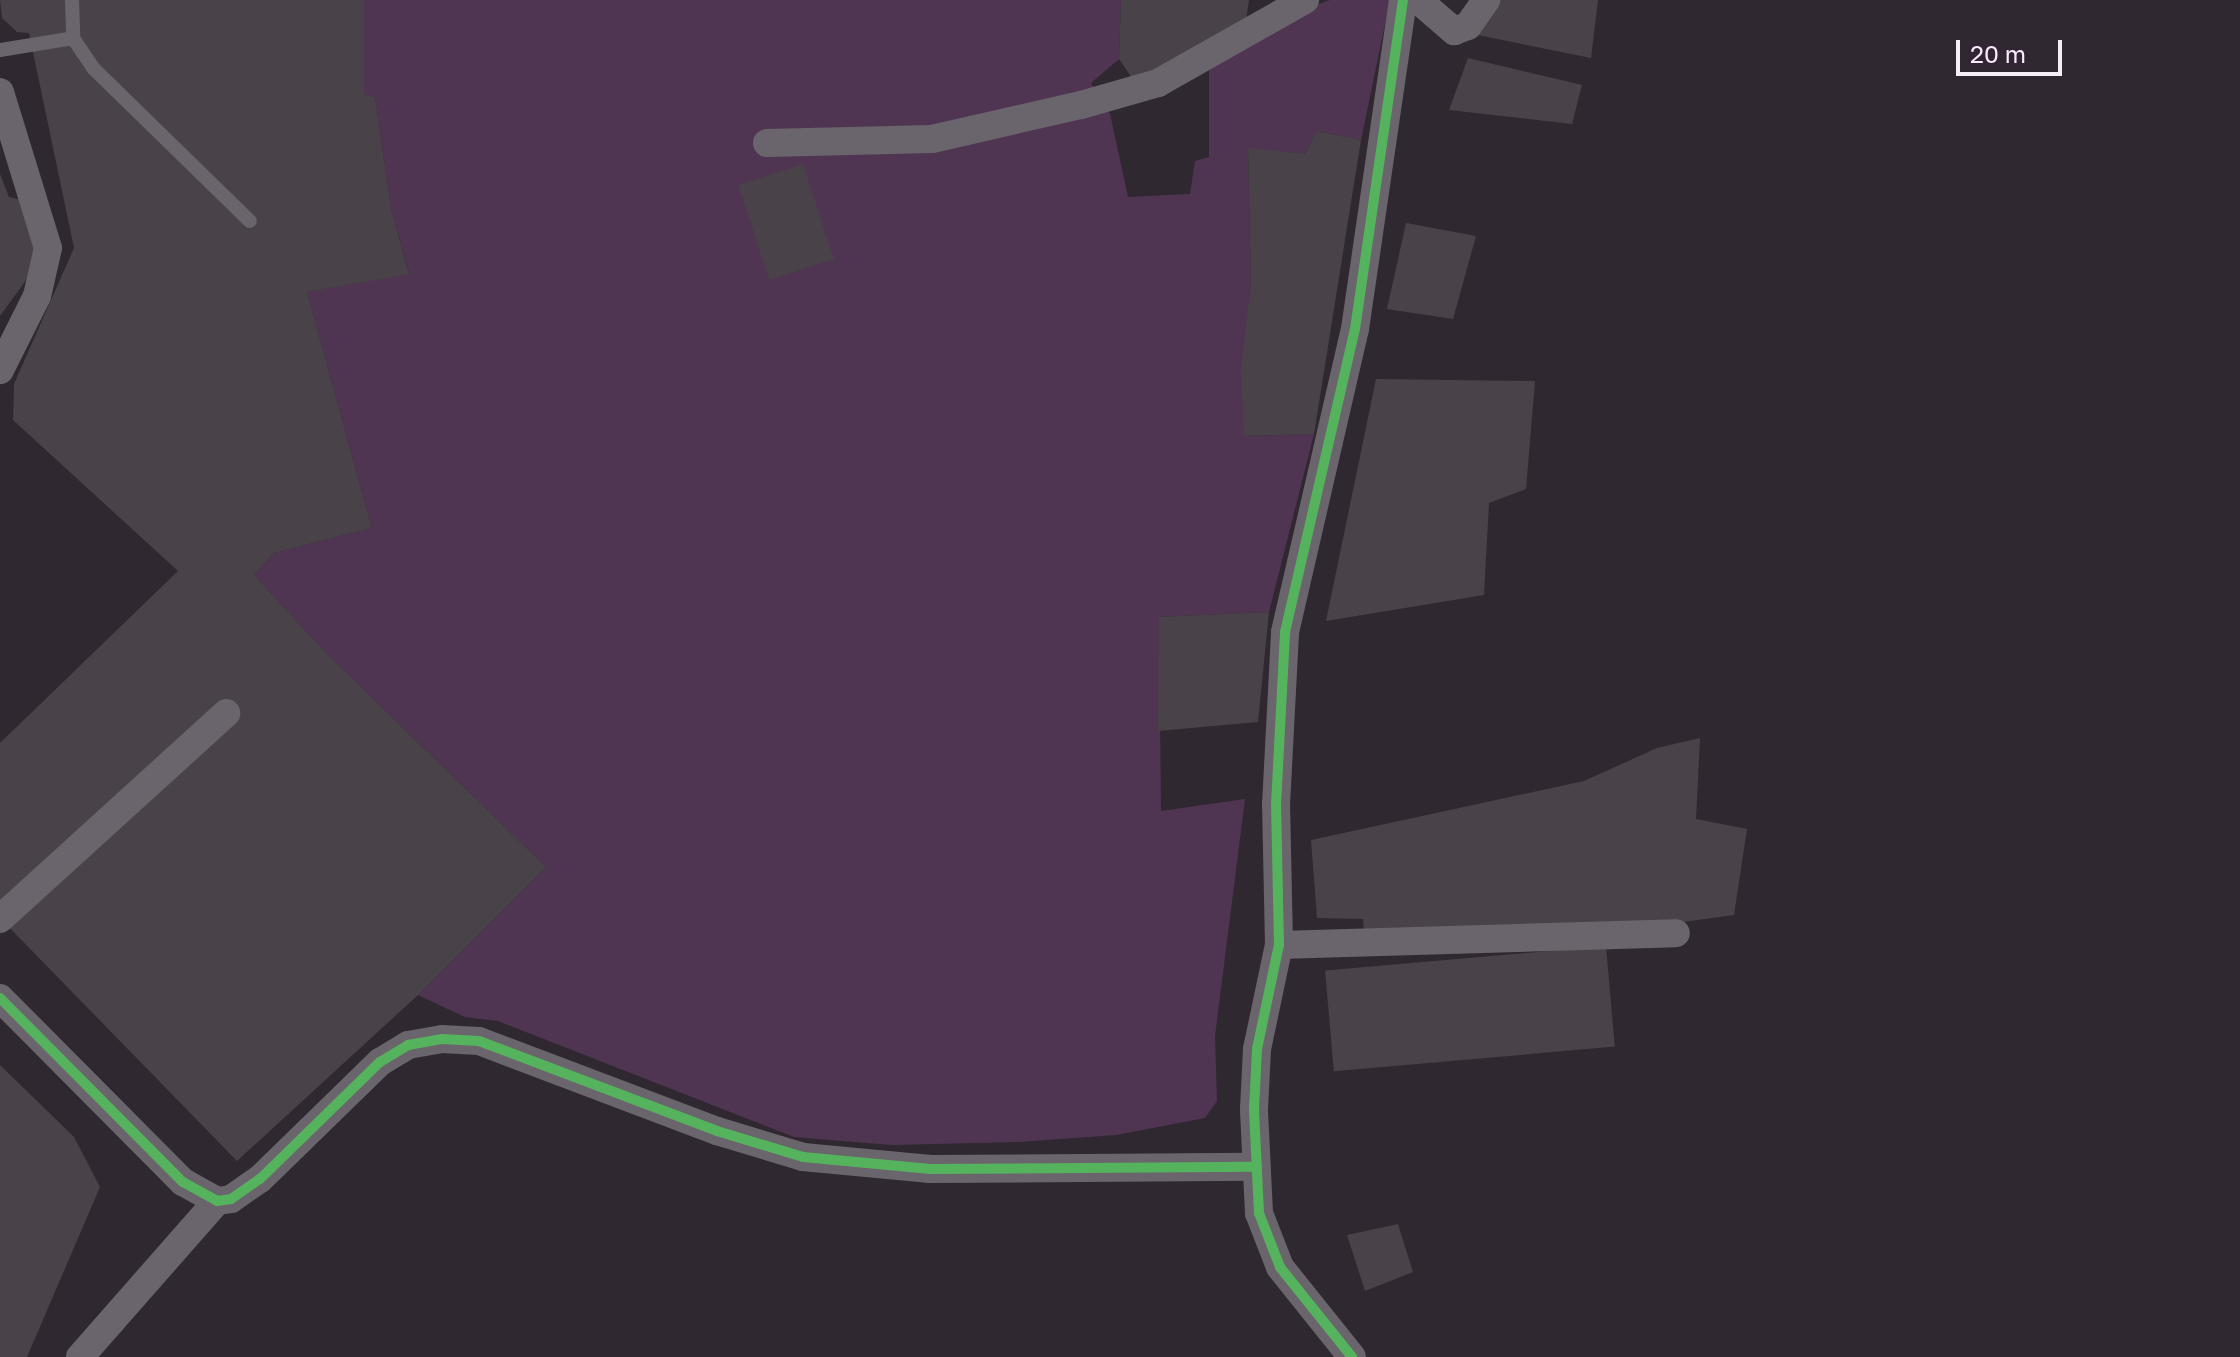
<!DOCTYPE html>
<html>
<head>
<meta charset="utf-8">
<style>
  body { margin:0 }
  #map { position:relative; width:2240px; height:1357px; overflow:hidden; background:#2f2830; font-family:"Golos Text",sans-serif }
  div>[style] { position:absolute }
  .green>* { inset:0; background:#503553 }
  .building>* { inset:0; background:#494349; transform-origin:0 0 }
  .lane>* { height:14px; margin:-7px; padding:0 7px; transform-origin:7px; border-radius:7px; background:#6a656c }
  .street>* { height:28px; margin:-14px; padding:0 14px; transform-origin:14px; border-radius:14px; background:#6a656c }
  .cycleway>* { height:10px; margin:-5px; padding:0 5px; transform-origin:5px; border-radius:5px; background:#56b35d }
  span { translate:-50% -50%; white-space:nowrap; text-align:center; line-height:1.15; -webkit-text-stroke:8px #322434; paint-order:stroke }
  .scale { position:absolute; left:1956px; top:40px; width:106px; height:36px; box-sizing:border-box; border:4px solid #f6edf7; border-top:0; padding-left:10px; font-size:24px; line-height:28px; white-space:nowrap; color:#f6edf7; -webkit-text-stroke:6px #322434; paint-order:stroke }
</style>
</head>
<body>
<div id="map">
  <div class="green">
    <div style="clip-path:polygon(364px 0,1121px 0,1119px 59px,1091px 83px,1110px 114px,1128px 197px,1190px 194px,1195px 161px,1209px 157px,1209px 66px,1272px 21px,1330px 0,1390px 0,1361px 140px,1317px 131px,1305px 154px,1248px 149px,1251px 286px,1245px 436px,1314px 434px,1269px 612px,1159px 617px,1161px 811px,1245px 799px,1215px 1036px,1217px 1101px,1205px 1118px,1116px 1135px,1019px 1142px,891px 1145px,794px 1137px,498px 1021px,465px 1017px,418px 995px,546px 867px,328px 655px,254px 575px,274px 553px,372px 528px,307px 292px,409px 273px,391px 208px,375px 97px,364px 94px)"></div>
  </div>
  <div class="building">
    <div style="clip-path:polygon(0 0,364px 0,364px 94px,375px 97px,391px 208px,409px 274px,307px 292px,372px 528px,274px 553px,254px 575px,328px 655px,546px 867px,418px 995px,237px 1161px,0 918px,0 743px,178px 571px,13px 420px,14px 384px,74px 248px,29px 33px,17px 32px,2px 18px)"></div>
    <div style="clip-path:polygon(1121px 0,1249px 0,1245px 27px,1134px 81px,1119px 59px)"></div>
    <div style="clip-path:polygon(1492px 0,1598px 0,1591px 58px,1468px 33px)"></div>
    <div style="clip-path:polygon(1468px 58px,1582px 85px,1572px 124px,1449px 110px)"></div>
    <div style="clip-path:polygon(1317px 131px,1361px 140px,1314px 434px,1244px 436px,1241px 368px,1251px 286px,1248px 148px,1305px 154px)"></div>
    <div style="left:803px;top:164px;width:100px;height:68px;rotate:72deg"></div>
    <div style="clip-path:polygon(0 174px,9px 197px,29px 202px,39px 262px,0 316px)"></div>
    <div style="clip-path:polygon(1406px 223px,1476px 236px,1453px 319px,1387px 309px)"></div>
    <div style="clip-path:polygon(1376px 379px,1535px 381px,1526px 489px,1489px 503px,1484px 595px,1326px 621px)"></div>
    <div style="clip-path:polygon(1269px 612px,1258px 722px,1158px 731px,1159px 617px)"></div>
    <div style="clip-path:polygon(1700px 738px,1696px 819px,1747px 829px,1734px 915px,1683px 922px,1364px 934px,1363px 919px,1317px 918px,1311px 840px,1584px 781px,1657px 748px)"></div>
    <div style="left:1606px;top:946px;width:101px;height:282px;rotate:85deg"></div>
    <div style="clip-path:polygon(0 1065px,74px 1137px,100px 1187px,27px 1357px,0 1357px)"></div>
    <div style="clip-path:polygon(1398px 1224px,1413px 1272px,1365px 1291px,1347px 1235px)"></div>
  </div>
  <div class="lane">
    <div style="left:72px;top:0;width:38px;rotate:88deg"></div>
    <div style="left:73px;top:38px;width:36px;rotate:56deg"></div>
    <div style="left:93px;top:68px;width:219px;rotate:44.3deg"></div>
    <div style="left:0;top:50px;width:74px;rotate:-9.3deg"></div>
  </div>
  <div class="street">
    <div style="left:1418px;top:0;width:48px;rotate:40.7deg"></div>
    <div style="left:1454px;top:31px;width:15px;rotate:-20deg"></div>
    <div style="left:1468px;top:26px;width:32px;rotate:-55deg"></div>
    <div style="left:0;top:92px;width:163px;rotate:72.9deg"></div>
    <div style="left:48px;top:248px;width:49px;rotate:102.9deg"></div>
    <div style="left:37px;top:296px;width:83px;rotate:116.6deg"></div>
    <div style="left:767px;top:143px;width:165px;rotate:-1.4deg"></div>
    <div style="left:932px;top:139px;width:153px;rotate:-12.9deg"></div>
    <div style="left:1081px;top:105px;width:80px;rotate:-15.9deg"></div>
    <div style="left:1158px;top:83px;width:169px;rotate:-29.5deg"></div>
    <div style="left:0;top:919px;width:306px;rotate:-42.3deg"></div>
    <div style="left:1279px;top:945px;width:397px;rotate:-1.7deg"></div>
    <div style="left:0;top:998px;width:260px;rotate:45.2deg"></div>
    <div style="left:183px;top:1182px;width:39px;rotate:29deg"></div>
    <div style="left:217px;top:1201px;width:14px;rotate:-8deg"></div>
    <div style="left:231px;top:1199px;width:35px;rotate:-35deg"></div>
    <div style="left:260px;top:1179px;width:168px;rotate:-44.3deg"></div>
    <div style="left:380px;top:1062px;width:33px;rotate:-31deg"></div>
    <div style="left:408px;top:1045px;width:35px;rotate:-10deg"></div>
    <div style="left:442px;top:1039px;width:37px;rotate:3deg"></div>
    <div style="left:479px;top:1041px;width:254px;rotate:20.7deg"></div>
    <div style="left:717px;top:1131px;width:90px;rotate:16.8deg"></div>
    <div style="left:803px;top:1157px;width:128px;rotate:5.4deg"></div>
    <div style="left:930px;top:1169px;width:324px;rotate:-0.4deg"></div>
    <div style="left:80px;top:1357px;width:208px;rotate:-48.7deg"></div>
    <div style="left:1352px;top:1357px;width:115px;rotate:-128.7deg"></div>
    <div style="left:1280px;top:1267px;width:58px;rotate:-111.3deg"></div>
    <div style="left:1259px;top:1213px;width:104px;rotate:-92.8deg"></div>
    <div style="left:1254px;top:1109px;width:60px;rotate:-87.1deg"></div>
    <div style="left:1257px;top:1049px;width:106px;rotate:-78.1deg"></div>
    <div style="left:1279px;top:945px;width:140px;rotate:-91.2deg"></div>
    <div style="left:1276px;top:805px;width:173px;rotate:-87deg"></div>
    <div style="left:1285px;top:632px;width:311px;rotate:-77deg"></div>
    <div style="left:1355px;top:329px;width:332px;rotate:-81.7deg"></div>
  </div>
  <div class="cycleway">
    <div style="left:0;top:998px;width:260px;rotate:45.2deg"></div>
    <div style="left:183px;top:1182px;width:39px;rotate:29deg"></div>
    <div style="left:217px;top:1201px;width:14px;rotate:-8deg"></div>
    <div style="left:231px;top:1199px;width:35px;rotate:-35deg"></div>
    <div style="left:260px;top:1179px;width:168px;rotate:-44.3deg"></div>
    <div style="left:380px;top:1062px;width:33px;rotate:-31deg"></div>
    <div style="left:408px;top:1045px;width:35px;rotate:-10deg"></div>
    <div style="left:442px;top:1039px;width:37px;rotate:3deg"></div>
    <div style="left:479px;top:1041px;width:254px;rotate:20.7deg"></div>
    <div style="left:717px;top:1131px;width:90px;rotate:16.8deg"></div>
    <div style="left:803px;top:1157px;width:128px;rotate:5.4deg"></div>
    <div style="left:930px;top:1169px;width:324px;rotate:-0.4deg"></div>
    <div style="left:1352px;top:1357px;width:115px;rotate:-128.7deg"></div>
    <div style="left:1280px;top:1267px;width:58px;rotate:-111.3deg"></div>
    <div style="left:1259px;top:1213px;width:104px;rotate:-92.8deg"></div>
    <div style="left:1254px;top:1109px;width:60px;rotate:-87.1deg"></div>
    <div style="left:1257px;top:1049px;width:106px;rotate:-78.1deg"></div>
    <div style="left:1279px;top:945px;width:140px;rotate:-91.2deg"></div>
    <div style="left:1276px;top:805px;width:173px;rotate:-87deg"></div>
    <div style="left:1285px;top:632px;width:311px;rotate:-77deg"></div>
    <div style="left:1355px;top:329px;width:332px;rotate:-81.7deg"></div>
  </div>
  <div class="scale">20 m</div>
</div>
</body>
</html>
